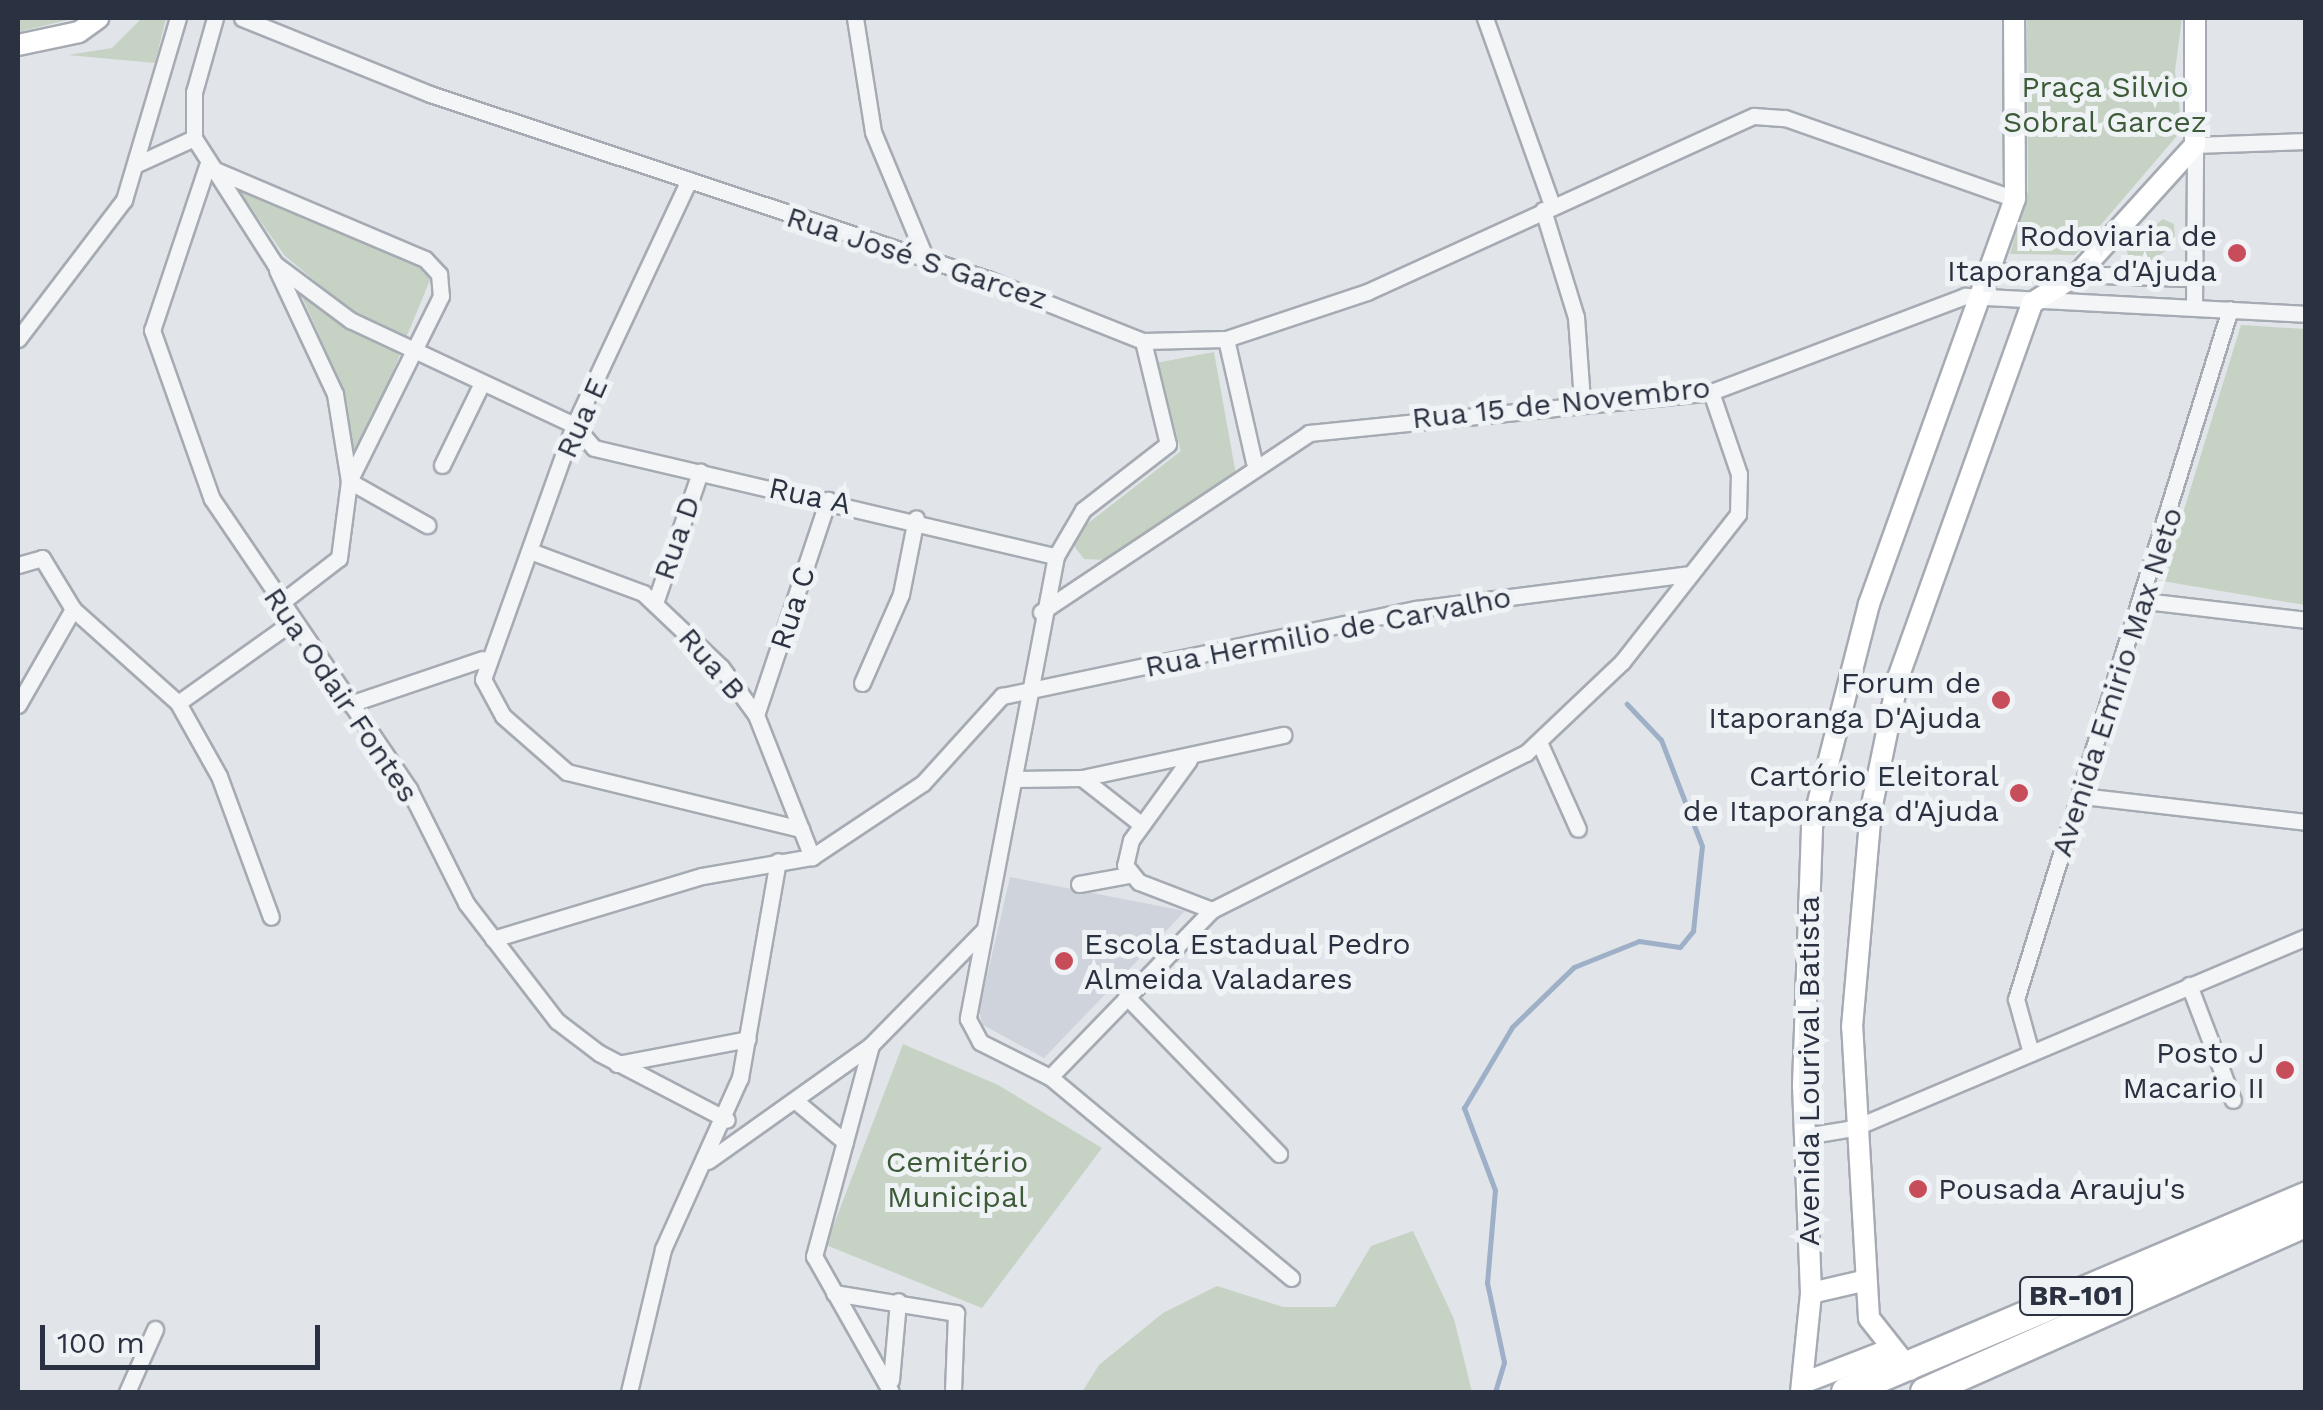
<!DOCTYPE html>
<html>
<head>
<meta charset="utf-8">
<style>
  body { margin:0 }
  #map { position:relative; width:2323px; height:1410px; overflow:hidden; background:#e1e4e9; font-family:"Work Sans",sans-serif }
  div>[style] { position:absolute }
  .built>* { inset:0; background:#cfd3db }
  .green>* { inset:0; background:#c6d2c3 }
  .stream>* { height:5px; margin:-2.5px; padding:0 2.5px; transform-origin:2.5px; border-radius:2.5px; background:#9eb0c7 }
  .roads { filter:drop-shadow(2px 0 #a6abb3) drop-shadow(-2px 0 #a6abb3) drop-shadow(0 2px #a6abb3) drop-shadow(0 -2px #a6abb3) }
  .street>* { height:15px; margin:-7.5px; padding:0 7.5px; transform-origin:7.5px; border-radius:7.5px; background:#f3f5f7 }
  .secondary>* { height:20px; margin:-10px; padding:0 10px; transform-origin:10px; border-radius:10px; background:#fff }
  .highway>* { height:28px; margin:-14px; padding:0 14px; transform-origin:14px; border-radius:14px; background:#fff }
  .dots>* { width:28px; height:28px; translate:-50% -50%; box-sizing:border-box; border:5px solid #f0f3f6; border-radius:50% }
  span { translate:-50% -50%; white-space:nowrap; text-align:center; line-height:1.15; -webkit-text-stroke:10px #f0f3f6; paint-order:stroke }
  .shield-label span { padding:2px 8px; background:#f0f3f6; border:2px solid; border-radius:8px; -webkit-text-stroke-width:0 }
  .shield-label { font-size:28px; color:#2a3140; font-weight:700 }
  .park-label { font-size:30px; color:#3d5b38 }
  .poi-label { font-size:30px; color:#2a3140 }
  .right { translate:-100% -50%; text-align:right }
  .left { translate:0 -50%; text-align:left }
  .street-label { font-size:30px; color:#2a3140 }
  .frame { position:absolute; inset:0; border:20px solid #2a3140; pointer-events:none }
  .scale { position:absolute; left:40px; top:1325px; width:280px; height:45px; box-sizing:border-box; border:5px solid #2a3140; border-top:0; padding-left:12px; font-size:30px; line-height:35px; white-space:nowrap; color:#2a3140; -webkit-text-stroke:8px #f0f3f6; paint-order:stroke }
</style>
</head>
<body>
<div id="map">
  <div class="built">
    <div style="clip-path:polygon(1010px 877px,1185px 911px,1044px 1058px,983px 1025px,979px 1011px)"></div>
  </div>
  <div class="green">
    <div style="clip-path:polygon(18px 18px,76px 18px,18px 32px)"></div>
    <div style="clip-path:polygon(142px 18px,166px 18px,155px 63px,68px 55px,112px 48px)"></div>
    <div style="clip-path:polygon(2027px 18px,2182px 18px,2175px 71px,2182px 130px,2075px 255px,2010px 254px,2028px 191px)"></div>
    <div style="clip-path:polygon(233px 182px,421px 265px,430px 280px,406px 338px,350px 310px,285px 256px)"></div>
    <div style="clip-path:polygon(2163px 219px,2174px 224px,2175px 245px,2134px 272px,2126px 249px)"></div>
    <div style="clip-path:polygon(299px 290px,400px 354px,356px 466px,345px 393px)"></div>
    <div style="clip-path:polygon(2241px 325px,2305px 329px,2305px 605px,2162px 581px)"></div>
    <div style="clip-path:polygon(1214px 352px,1236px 475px,1106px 560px,1084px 559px,1074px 546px,1078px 531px,1181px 451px,1156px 363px)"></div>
    <div style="clip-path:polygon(903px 1044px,998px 1085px,1102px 1148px,982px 1308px,826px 1245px)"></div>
    <div style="clip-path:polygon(1413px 1231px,1454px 1319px,1472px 1392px,1082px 1392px,1099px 1365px,1163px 1313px,1217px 1286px,1283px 1307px,1335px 1307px,1371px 1246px)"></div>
  </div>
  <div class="stream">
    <div style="left:1495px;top:1392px;width:31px;rotate:-73deg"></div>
    <div style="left:1504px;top:1362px;width:81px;rotate:-102.1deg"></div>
    <div style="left:1487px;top:1283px;width:93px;rotate:-85.1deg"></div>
    <div style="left:1495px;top:1190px;width:88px;rotate:-110.7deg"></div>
    <div style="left:1464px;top:1108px;width:94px;rotate:-59.3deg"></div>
    <div style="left:1512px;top:1027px;width:86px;rotate:-44.1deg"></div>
    <div style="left:1574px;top:967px;width:70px;rotate:-21.8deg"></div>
    <div style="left:1639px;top:941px;width:41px;rotate:8.3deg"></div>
    <div style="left:1680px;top:947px;width:21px;rotate:-51deg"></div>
    <div style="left:1693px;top:931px;width:85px;rotate:-84deg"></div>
    <div style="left:1702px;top:846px;width:114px;rotate:-111.1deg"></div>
    <div style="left:1661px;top:740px;width:50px;rotate:-133.4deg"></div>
  </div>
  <div class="roads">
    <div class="street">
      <div style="left:215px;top:18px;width:77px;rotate:105.8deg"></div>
      <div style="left:194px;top:92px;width:46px;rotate:90deg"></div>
      <div style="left:194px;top:138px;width:150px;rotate:57.3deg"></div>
      <div style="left:275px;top:264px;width:94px;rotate:36.7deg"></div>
      <div style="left:350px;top:320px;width:247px;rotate:25.1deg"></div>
      <div style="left:574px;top:425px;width:30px;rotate:49deg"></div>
      <div style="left:594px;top:448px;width:474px;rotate:13.2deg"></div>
      <div style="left:242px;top:18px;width:203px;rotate:22deg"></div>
      <div style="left:430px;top:94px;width:587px;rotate:18.37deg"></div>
      <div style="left:987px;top:279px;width:168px;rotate:21.7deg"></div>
      <div style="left:1143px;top:341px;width:83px;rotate:-1.4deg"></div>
      <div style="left:1226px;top:339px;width:149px;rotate:-18.4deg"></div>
      <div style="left:1367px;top:292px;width:425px;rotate:-24.5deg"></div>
      <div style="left:1754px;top:116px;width:31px;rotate:4deg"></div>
      <div style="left:1785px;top:118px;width:244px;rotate:19.4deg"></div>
      <div style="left:855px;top:18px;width:115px;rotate:81deg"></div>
      <div style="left:873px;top:132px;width:141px;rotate:67.4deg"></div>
      <div style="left:1485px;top:18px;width:199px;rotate:70.3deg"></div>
      <div style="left:137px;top:164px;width:63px;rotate:-24.5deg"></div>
      <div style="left:207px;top:166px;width:173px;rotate:108.5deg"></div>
      <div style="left:152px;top:330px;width:179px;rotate:70.5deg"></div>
      <div style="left:212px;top:499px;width:351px;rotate:55.8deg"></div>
      <div style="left:409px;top:789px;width:127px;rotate:63.4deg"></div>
      <div style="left:466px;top:903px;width:149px;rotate:52.4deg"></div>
      <div style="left:557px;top:1021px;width:53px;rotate:37.3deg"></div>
      <div style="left:599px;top:1053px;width:144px;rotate:27.6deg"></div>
      <div style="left:208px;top:167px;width:236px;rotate:23deg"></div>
      <div style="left:425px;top:259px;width:21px;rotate:47deg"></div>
      <div style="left:439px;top:274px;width:22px;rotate:85deg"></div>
      <div style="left:441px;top:296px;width:207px;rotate:116.4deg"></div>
      <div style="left:689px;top:180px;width:271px;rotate:115.1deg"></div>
      <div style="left:574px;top:425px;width:270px;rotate:109.7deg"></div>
      <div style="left:483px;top:679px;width:42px;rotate:61.6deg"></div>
      <div style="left:503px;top:716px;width:85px;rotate:41.2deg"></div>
      <div style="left:567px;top:772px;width:241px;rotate:13.7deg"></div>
      <div style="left:1543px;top:210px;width:112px;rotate:72.9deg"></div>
      <div style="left:1576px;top:317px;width:83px;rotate:85.9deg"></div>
      <div style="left:277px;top:270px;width:137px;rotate:64.9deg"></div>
      <div style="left:335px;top:394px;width:88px;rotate:80.9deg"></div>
      <div style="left:349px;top:481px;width:78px;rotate:97.4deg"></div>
      <div style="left:339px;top:558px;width:77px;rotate:142.4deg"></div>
      <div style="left:1989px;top:271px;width:205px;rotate:2deg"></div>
      <div style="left:2194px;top:306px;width:161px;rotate:-89.6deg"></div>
      <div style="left:2195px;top:145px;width:111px;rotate:-2.1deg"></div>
      <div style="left:18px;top:339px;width:175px;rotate:-52.7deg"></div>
      <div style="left:124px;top:200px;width:190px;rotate:-73.5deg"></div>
      <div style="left:1226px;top:339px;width:126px;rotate:77.2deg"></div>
      <div style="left:1143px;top:341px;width:106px;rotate:76.4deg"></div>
      <div style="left:1168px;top:444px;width:108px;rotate:142.2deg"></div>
      <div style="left:1083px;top:510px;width:53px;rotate:120.4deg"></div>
      <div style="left:1056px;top:556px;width:471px;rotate:100.8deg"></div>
      <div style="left:968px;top:1019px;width:26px;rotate:62deg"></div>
      <div style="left:980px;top:1042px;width:78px;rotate:26.6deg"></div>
      <div style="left:1050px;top:1077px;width:314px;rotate:39.8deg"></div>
      <div style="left:442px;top:465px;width:87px;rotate:-64deg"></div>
      <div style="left:349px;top:481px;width:90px;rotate:29.4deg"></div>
      <div style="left:530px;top:551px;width:121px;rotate:20.4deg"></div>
      <div style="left:643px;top:593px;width:108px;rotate:43.5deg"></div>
      <div style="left:721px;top:667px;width:59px;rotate:53.9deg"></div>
      <div style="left:756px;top:715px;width:153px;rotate:68.5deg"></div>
      <div style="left:18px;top:565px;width:25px;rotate:-16deg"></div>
      <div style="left:42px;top:558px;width:60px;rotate:58.7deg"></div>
      <div style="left:73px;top:609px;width:141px;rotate:41.8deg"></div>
      <div style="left:178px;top:703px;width:84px;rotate:60.7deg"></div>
      <div style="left:219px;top:776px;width:150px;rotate:69.8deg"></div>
      <div style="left:2145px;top:601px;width:162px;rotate:6.7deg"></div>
      <div style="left:655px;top:603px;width:139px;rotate:-71deg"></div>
      <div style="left:1041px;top:612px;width:322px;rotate:-33.7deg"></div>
      <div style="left:1309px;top:433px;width:404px;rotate:-5.8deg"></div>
      <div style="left:1711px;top:392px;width:272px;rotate:-20.7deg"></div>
      <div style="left:1965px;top:296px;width:341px;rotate:3deg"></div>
      <div style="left:862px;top:683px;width:97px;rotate:-66.3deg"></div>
      <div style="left:901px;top:594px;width:77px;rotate:-78.8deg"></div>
      <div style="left:178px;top:703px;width:136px;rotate:-35.4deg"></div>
      <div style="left:350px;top:704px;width:140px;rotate:-18.7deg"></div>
      <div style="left:18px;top:705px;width:111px;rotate:-60.2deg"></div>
      <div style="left:756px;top:715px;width:227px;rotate:-71.5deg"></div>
      <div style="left:1539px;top:742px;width:95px;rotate:65.9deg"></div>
      <div style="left:1189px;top:760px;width:99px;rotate:125.9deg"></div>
      <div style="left:1131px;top:840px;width:26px;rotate:103deg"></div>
      <div style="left:1125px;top:865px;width:22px;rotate:51deg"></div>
      <div style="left:1139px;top:882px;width:78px;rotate:21deg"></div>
      <div style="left:1082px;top:778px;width:76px;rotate:38.1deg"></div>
      <div style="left:1017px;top:779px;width:65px;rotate:-0.9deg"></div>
      <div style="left:1082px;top:778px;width:206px;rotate:-12.1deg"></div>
      <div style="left:2082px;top:796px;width:226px;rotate:6.6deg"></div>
      <div style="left:1079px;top:884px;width:51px;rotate:-10.2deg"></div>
      <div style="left:493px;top:939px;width:218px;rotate:-16.8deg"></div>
      <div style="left:702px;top:876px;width:112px;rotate:-9.8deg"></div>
      <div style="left:812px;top:857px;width:133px;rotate:-33.7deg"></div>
      <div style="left:923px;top:783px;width:118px;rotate:-47.8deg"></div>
      <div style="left:1002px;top:696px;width:423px;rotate:-11.9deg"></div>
      <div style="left:1416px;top:609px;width:277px;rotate:-7.3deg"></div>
      <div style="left:2189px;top:985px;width:123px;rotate:69.1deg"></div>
      <div style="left:1126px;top:996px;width:220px;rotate:45.9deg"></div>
      <div style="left:871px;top:1045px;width:219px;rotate:105.1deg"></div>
      <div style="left:814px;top:1256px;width:156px;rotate:60.5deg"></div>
      <div style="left:2031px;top:1053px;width:56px;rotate:-105.5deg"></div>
      <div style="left:2016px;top:999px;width:722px;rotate:-72.77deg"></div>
      <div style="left:617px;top:1064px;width:133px;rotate:-10.8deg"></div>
      <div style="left:1050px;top:1077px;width:233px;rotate:-45.9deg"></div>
      <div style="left:1212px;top:910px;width:351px;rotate:-26.6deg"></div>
      <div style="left:1526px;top:753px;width:132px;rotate:-43.5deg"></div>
      <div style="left:1622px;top:662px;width:188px;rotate:-51.9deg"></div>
      <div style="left:1738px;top:514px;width:40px;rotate:-88.6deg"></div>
      <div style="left:1739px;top:474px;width:87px;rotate:-108.9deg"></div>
      <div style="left:798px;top:1103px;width:61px;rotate:39.7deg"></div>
      <div style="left:1805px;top:1136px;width:50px;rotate:-9.3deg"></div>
      <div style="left:1854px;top:1128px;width:491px;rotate:-22.9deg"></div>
      <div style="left:708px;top:1161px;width:200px;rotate:-35.4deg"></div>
      <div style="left:871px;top:1045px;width:161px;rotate:-45.5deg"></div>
      <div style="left:834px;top:1293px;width:124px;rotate:9.3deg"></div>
      <div style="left:956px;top:1313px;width:79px;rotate:92.2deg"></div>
      <div style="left:891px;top:1380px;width:79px;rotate:-84.9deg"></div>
      <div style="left:127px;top:1392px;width:69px;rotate:-66deg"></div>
      <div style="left:629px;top:1392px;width:147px;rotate:-76.6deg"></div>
      <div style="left:663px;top:1249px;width:188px;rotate:-65.8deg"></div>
      <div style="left:740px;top:1078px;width:220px;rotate:-80.1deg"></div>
    </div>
    <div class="secondary">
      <div style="left:18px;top:45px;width:62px;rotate:-12deg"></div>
      <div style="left:79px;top:32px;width:24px;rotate:-36deg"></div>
      <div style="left:1811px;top:1293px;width:53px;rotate:-13deg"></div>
      <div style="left:1910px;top:1370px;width:66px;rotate:-128.3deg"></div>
      <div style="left:1869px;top:1318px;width:291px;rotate:-93.3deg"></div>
      <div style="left:1852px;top:1027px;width:218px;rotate:-85deg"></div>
      <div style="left:1871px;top:810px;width:135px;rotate:-78.4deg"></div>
      <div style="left:1898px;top:678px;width:398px;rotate:-70.3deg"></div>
      <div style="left:2032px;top:303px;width:54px;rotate:-32.2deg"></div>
      <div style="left:2078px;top:274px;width:174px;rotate:-47.8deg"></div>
      <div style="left:2195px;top:145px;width:127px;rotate:-90deg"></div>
      <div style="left:1803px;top:1383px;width:91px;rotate:-21.2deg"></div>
      <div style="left:1801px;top:1392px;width:100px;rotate:-84.2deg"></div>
      <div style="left:1811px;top:1293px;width:207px;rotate:-92.2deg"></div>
      <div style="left:1803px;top:1086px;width:260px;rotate:-88deg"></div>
      <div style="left:1812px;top:826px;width:229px;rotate:-75.6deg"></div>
      <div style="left:1869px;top:604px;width:431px;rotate:-70.2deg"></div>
      <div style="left:2015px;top:199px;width:181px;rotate:-90.3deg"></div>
    </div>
    <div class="highway">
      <div style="left:1846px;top:1392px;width:500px;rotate:-23deg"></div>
      <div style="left:1925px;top:1392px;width:417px;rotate:-24deg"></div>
    </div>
  </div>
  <div class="dots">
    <div style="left:2237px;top:253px;background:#c74d5a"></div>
    <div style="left:2001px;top:700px;background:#c74d5a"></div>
    <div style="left:2019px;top:793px;background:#c74d5a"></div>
    <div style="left:1064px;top:961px;background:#c74d5a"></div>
    <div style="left:2285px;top:1070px;background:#c74d5a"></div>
    <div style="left:1918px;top:1189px;background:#c74d5a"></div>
  </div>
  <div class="shield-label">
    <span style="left:2076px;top:1296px">BR-101</span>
  </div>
  <div class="park-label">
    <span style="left:2105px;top:104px">Praça Silvio<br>Sobral Garcez</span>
    <span style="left:957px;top:1179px">Cemitério<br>Municipal</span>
  </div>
  <div class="poi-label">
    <span class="right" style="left:2217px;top:253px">Rodoviaria de<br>Itaporanga d'Ajuda</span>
    <span class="right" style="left:1981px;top:700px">Forum de<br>Itaporanga D'Ajuda</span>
    <span class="right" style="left:1999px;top:793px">Cartório Eleitoral<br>de Itaporanga d'Ajuda</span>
    <span class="left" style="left:1084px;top:961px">Escola Estadual Pedro<br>Almeida Valadares</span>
    <span class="right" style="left:2265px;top:1070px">Posto J<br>Macario II</span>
    <span class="left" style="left:1938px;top:1189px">Pousada Arauju's</span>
  </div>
  <div class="street-label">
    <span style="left:917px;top:258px;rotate:18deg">Rua José S Garcez</span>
    <span style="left:1561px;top:403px;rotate:-6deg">Rua 15 de Novembro</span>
    <span style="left:582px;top:418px;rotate:-66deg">Rua E</span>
    <span style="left:810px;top:496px;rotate:12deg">Rua A</span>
    <span style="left:677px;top:538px;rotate:-71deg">Rua D</span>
    <span style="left:793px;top:608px;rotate:-72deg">Rua C</span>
    <span style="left:1328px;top:632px;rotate:-11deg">Rua Hermilio de Carvalho</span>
    <span style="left:712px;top:664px;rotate:49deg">Rua B</span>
    <span style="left:2117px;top:682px;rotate:-72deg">Avenida Emirio Max Neto</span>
    <span style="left:341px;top:695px;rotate:56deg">Rua Odair Fontes</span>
    <span style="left:1809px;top:1071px;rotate:-90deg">Avenida Lourival Batista</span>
  </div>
  <div class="frame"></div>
  <div class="scale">100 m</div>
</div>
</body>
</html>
